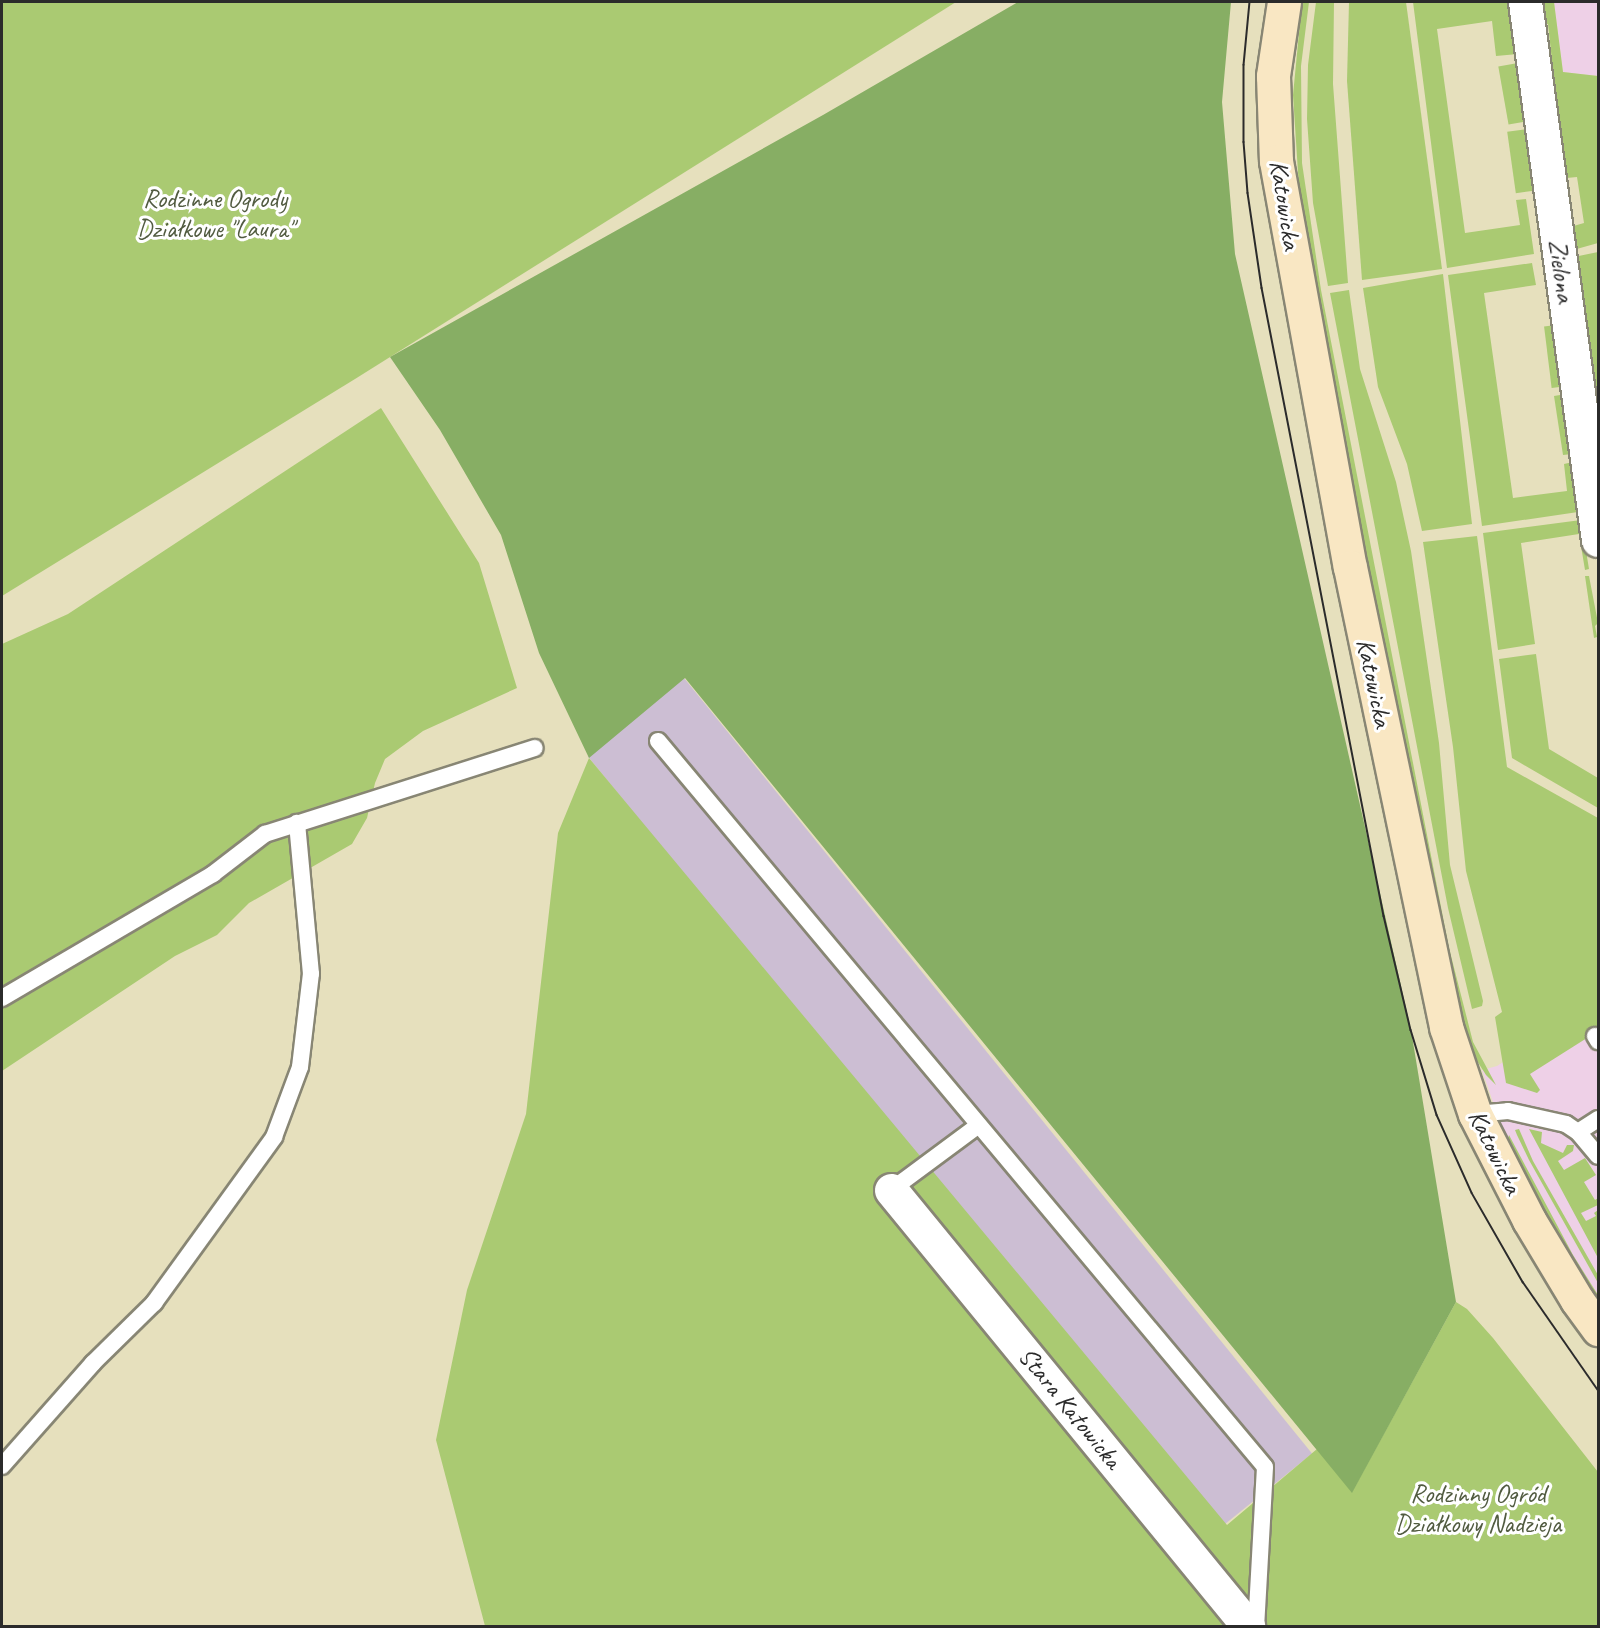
<!DOCTYPE html>
<html>
<head>
<meta charset="utf-8">
<style>
  body { margin:0 }
  #map { position:relative; width:1600px; height:1628px; overflow:hidden; background:#e6e0bd; font-family:Caveat,sans-serif }
  div>[style] { position:absolute }
  .built>* { inset:0; background:#eed0e7 }
  .industrial>* { inset:0; background:#ccbed3; transform-origin:0 0 }
  .green>* { inset:0; background:#aaca72; transform-origin:0 0 }
  .forest>* { inset:0; background:#87ae64 }
  .roads { filter:drop-shadow(2px 0 #888674) drop-shadow(-2px 0 #888674) drop-shadow(0 2px #888674) drop-shadow(0 -2px #888674) }
  .lane>* { height:16px; margin:-8px; padding:0 8px; transform-origin:8px; border-radius:8px; background:#fff }
  .street>* { height:33px; margin:-16.5px; padding:0 16.5px; transform-origin:16.5px; border-radius:16.5px; background:#fff }
  .secondary>* { height:33px; margin:-16.5px; padding:0 16.5px; transform-origin:16.5px; border-radius:16.5px; background:#f9e7c3 }
  .tram>* { height:1.5px; margin:-0.75px; padding:0 0.75px; transform-origin:0.75px; border-radius:0.75px; background:#2b2b2b }
  span { translate:-50% -50%; white-space:nowrap; text-align:center; line-height:1.15; -webkit-text-stroke:6px #fff; paint-order:stroke }
  .park-label { font-size:26px; color:#515b40 }
  .street-label { font-size:26px; color:#2b2b2b }
  .frame { position:absolute; inset:0; border:3px solid #2b2b2b; pointer-events:none }
</style>
</head>
<body>
<div id="map">
  <div class="built">
    <div style="clip-path:polygon(1554px 2px,1598px 2px,1598px 76px,1563px 72px)"></div>
    <div style="clip-path:polygon(1598px 1002px,1598px 1299px,1514px 1164px,1482px 1070px,1497px 1066px)"></div>
  </div>
  <div class="industrial">
    <div style="left:684px;top:678px;width:998px;height:124px;rotate:51deg"></div>
  </div>
  <div class="green">
    <div style="clip-path:polygon(2px 2px,956px 2px,355px 379px,2px 596px)"></div>
    <div style="clip-path:polygon(1302px 2px,1309px 2px,1301px 66px,1302px 163px,1321px 290px,1449px 948px,1473px 1042px,1496px 1085px,1486px 1075px,1472px 1053px,1457px 1010px,1407px 768px,1300px 203px,1293px 95px)"></div>
    <div style="clip-path:polygon(1316px 2px,1334px 2px,1333px 84px,1348px 283px,1328px 286px,1313px 203px,1307px 119px,1308px 65px)"></div>
    <div style="clip-path:polygon(1349px 2px,1406px 2px,1442px 269px,1362px 280px,1347px 81px)"></div>
    <div style="clip-path:polygon(1413px 2px,1510px 2px,1518px 54px,1496px 56px,1492px 21px,1437px 29px,1465px 233px,1520px 225px,1516px 200px,1526px 199px,1534px 254px,1447px 268px)"></div>
    <div style="clip-path:polygon(1535px 2px,1554px 2px,1563px 72px,1598px 76px,1598px 243px,1566px 252px,1570px 227px,1584px 223px,1577px 177px,1556px 179px,1544px 63px,1552px 61px,1548px 24px,1536px 24px)"></div>
    <div style="left:1518px;top:63px;width:59px;height:20px;rotate:80deg"></div>
    <div style="left:1527px;top:129px;width:62px;height:20px;rotate:82deg"></div>
    <div style="clip-path:polygon(1598px 252px,1598px 456px,1598px 420px,1578px 271px,1569px 258px)"></div>
    <div style="clip-path:polygon(1532px 263px,1536px 285px,1484px 293px,1513px 498px,1567px 491px,1564px 464px,1573px 462px,1578px 512px,1482px 526px,1448px 275px)"></div>
    <div style="clip-path:polygon(1443px 274px,1472px 524px,1422px 531px,1407px 464px,1378px 387px,1363px 288px)"></div>
    <div style="clip-path:polygon(1349px 290px,1360px 369px,1396px 482px,1411px 551px,1439px 743px,1450px 865px,1483px 1001px,1482px 1006px,1472px 1009px,1448px 908px,1330px 293px)"></div>
    <div style="left:1556px;top:325px;width:62px;height:12px;rotate:83deg"></div>
    <div style="clip-path:polygon(1566px 394px,1572px 454px,1563px 455px,1554px 396px)"></div>
    <div style="clip-path:polygon(381px 408px,479px 563px,517px 688px,423px 731px,385px 759px,375px 783px,367px 818px,352px 844px,249px 903px,217px 935px,175px 956px,2px 1071px,2px 644px,68px 614px)"></div>
    <div style="clip-path:polygon(1581px 520px,1589px 569px,1585px 570px,1579px 534px,1521px 543px,1535px 644px,1498px 650px,1483px 533px)"></div>
    <div style="clip-path:polygon(1477px 536px,1507px 767px,1598px 818px,1598px 1031px,1530px 1074px,1540px 1090px,1537px 1093px,1506px 1083px,1495px 1017px,1502px 1012px,1466px 871px,1453px 747px,1423px 542px)"></div>
    <div style="clip-path:polygon(1585px 576px,1589px 576px,1598px 623px,1595px 626px,1597px 637px,1594px 638px)"></div>
    <div style="clip-path:polygon(1536px 654px,1549px 749px,1598px 778px,1598px 808px,1512px 758px,1499px 659px)"></div>
    <div style="clip-path:polygon(589px 758px,1227px 1525px,1317px 1449px,1352px 1492px,1456px 1302px,1467px 1309px,1493px 1338px,1598px 1472px,1598px 1626px,485px 1626px,436px 1440px,467px 1290px,526px 1114px,558px 833px)"></div>
    <div style="clip-path:polygon(1519px 1129px,1533px 1161px,1598px 1275px,1598px 1283px,1529px 1160px,1517px 1135px,1515px 1130px)"></div>
    <div style="clip-path:polygon(1529px 1129px,1542px 1132px,1541px 1143px,1563px 1153px,1567px 1145px,1574px 1145px,1573px 1151px,1558px 1161px,1564px 1170px,1585px 1158px,1596px 1175px,1584px 1182px,1595px 1200px,1598px 1198px,1598px 1205px,1581px 1213px,1586px 1221px,1596px 1216px,1594px 1213px,1598px 1210px,1598px 1258px)"></div>
    <div style="clip-path:polygon(1509px 1135px,1573px 1255px,1598px 1295px,1598px 1302px,1567px 1256px,1534px 1199px,1507px 1144px)"></div>
  </div>
  <div class="forest">
    <div style="clip-path:polygon(1018px 2px,1231px 2px,1222px 102px,1235px 254px,1411px 1030px,1456px 1302px,1352px 1493px,685px 678px,589px 758px,539px 653px,501px 535px,440px 430px,390px 357px,823px 115px)"></div>
  </div>
  <div class="roads">
    <div class="lane">
      <div style="left:658px;top:741px;width:946px;rotate:50.1deg"></div>
      <div style="left:1265px;top:1467px;width:159px;rotate:93.2deg"></div>
      <div style="left:2px;top:998px;width:245px;rotate:-30.4deg"></div>
      <div style="left:213px;top:874px;width:66px;rotate:-37.6deg"></div>
      <div style="left:265px;top:834px;width:283px;rotate:-17.7deg"></div>
      <div style="left:1595px;top:1036px;width:6px;rotate:59deg"></div>
      <div style="left:1475px;top:1114px;width:33px;rotate:-5deg"></div>
      <div style="left:1508px;top:1111px;width:59px;rotate:12.6deg"></div>
      <div style="left:1566px;top:1124px;width:14px;rotate:34deg"></div>
      <div style="left:1578px;top:1132px;width:31px;rotate:50deg"></div>
      <div style="left:1578px;top:1132px;width:24px;rotate:-33deg"></div>
      <div style="left:891px;top:1190px;width:109px;rotate:-36.5deg"></div>
      <div style="left:2px;top:1466px;width:137px;rotate:-48.5deg"></div>
      <div style="left:93px;top:1363px;width:86px;rotate:-44.5deg"></div>
      <div style="left:154px;top:1303px;width:205px;rotate:-54.1deg"></div>
      <div style="left:274px;top:1137px;width:75px;rotate:-69.6deg"></div>
      <div style="left:300px;top:1067px;width:94px;rotate:-83.3deg"></div>
      <div style="left:311px;top:974px;width:152px;rotate:-95.3deg"></div>
    </div>
    <div class="street">
      <div style="left:1525px;top:2px;width:543px;rotate:82.27deg"></div>
      <div style="left:891px;top:1190px;width:564px;rotate:50.69deg"></div>
    </div>
    <div class="secondary">
      <div style="left:1284px;top:2px;width:75px;rotate:98.5deg"></div>
      <div style="left:1273px;top:76px;width:85px;rotate:88deg"></div>
      <div style="left:1276px;top:161px;width:413px;rotate:79.7deg"></div>
      <div style="left:1350px;top:567px;width:470px;rotate:78.2deg"></div>
      <div style="left:1446px;top:1027px;width:92px;rotate:71.6deg"></div>
      <div style="left:1475px;top:1114px;width:119px;rotate:63deg"></div>
      <div style="left:1529px;top:1220px;width:93px;rotate:59deg"></div>
      <div style="left:1577px;top:1300px;width:36px;rotate:54deg"></div>
    </div>
  </div>
  <div class="tram">
    <div style="left:1250px;top:2px;width:63px;rotate:95.4deg"></div>
    <div style="left:1244px;top:65px;width:77px;rotate:90deg"></div>
    <div style="left:1244px;top:142px;width:51px;rotate:85.5deg"></div>
    <div style="left:1248px;top:193px;width:96px;rotate:81.6deg"></div>
    <div style="left:1262px;top:288px;width:640px;rotate:79.01deg"></div>
    <div style="left:1384px;top:916px;width:117px;rotate:76.7deg"></div>
    <div style="left:1411px;top:1030px;width:89px;rotate:73deg"></div>
    <div style="left:1437px;top:1115px;width:85px;rotate:65.8deg"></div>
    <div style="left:1472px;top:1193px;width:103px;rotate:60.2deg"></div>
    <div style="left:1523px;top:1282px;width:131px;rotate:55.2deg"></div>
  </div>
  <div class="park-label">
    <span style="left:215px;top:214px">Rodzinne Ogrody<br>Działkowe "Laura"</span>
    <span style="left:1478px;top:1509px">Rodzinny Ogród<br>Działkowy Nadzieja</span>
  </div>
  <div class="street-label">
    <span style="left:1285px;top:205px;rotate:81deg">Katowicka</span>
    <span style="left:1561px;top:271px;rotate:82deg">Zielona</span>
    <span style="left:1374px;top:683px;rotate:78deg">Katowicka</span>
    <span style="left:1495px;top:1152px;rotate:64deg">Katowicka</span>
    <span style="left:1070px;top:1408px;rotate:51deg">Stara Katowicka</span>
  </div>
  <div class="frame"></div>
</div>
</body>
</html>
